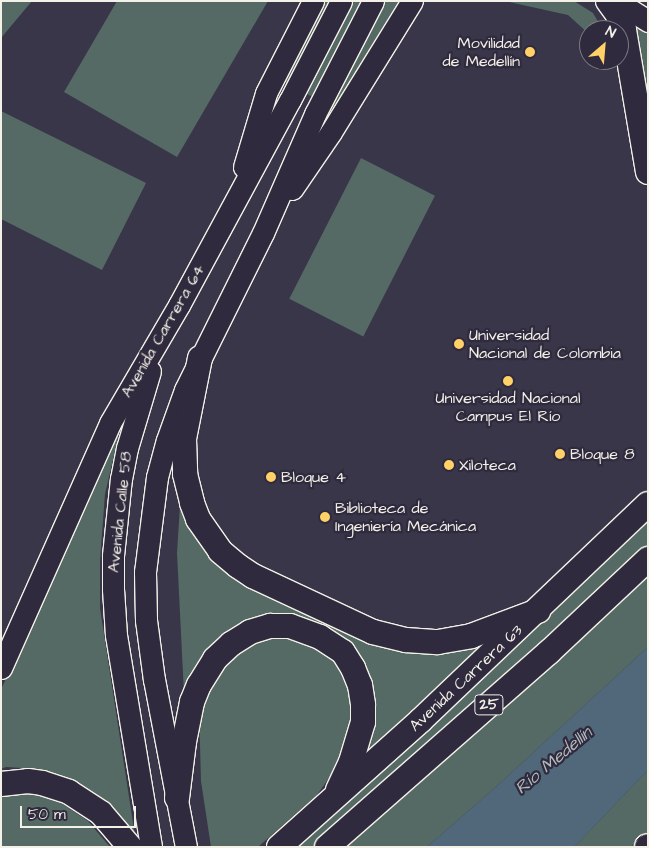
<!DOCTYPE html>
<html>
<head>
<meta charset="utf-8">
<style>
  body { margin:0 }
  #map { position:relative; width:649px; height:848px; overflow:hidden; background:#39364a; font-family:"Architects Daughter",sans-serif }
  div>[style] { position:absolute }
  .green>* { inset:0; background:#556a64; transform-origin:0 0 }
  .water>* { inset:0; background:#51687b }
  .roads { filter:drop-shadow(1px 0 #f4f1e8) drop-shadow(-1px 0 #f4f1e8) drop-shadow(0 1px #f4f1e8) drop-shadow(0 -1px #f4f1e8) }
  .primary>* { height:21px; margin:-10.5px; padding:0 10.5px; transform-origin:10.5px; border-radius:10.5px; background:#2f2a3d }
  .highway>* { height:24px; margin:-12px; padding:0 12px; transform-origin:12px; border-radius:12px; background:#2f2a3d }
  .dots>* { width:14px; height:14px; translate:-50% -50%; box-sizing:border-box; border:2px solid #2f2a3d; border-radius:50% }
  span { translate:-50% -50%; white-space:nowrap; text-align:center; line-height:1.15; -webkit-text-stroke:4.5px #2f2a3d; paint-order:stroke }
  .shield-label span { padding:1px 4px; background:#2f2a3d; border:1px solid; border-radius:4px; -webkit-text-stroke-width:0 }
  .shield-label { font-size:15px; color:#f4f1e8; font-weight:700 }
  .poi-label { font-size:16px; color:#f4f1e8 }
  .right { translate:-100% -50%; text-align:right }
  .left { translate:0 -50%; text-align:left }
  .street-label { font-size:16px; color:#f4f1e8 }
  .water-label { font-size:18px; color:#b3babc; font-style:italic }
  .frame { position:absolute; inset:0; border:2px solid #f4f1e8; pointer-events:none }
  .north { position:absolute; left:579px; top:20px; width:50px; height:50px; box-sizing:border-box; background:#2f2a3d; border:1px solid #7e7a81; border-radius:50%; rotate:27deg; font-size:14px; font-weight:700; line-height:20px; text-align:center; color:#f4f1e8 }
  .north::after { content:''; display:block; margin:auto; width:18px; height:22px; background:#ffd166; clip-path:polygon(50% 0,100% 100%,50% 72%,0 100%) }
  .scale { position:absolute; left:20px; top:806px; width:116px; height:22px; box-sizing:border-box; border:2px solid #f4f1e8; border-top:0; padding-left:6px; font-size:15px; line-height:18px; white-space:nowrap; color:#f4f1e8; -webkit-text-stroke:4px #2f2a3d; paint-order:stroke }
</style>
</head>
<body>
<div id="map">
  <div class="green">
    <div style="clip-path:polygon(1px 1px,32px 1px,1px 38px)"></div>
    <div style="clip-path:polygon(117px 1px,268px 1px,177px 157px,64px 92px)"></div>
    <div style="clip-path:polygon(320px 1px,403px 1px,335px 109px,281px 80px)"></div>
    <div style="clip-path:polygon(505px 1px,574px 1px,593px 13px,603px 30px,589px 30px,589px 34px,568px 15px)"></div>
    <div style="clip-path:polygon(633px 22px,648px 30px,648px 122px)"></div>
    <div style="clip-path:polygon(1px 111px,146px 183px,102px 270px,1px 219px)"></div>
    <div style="left:361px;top:158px;width:83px;height:158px;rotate:27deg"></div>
    <div style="clip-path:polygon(123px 416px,105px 494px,100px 561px,100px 608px,135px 836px,69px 781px,39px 769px,6px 767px,1px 769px,1px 689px,35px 621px)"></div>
    <div style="clip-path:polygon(181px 489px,192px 525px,344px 630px,491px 636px,365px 755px,367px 674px,263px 616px,234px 627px,208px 650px,184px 694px,177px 553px)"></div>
    <div style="clip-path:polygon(648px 519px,648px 547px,508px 676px,314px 847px,292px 847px)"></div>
    <div style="clip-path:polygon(648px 566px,648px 647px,497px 786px,427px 847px,337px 847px)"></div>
    <div style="clip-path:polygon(281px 632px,338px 657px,350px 683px,353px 718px,346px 754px,317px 795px,258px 847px,211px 847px,201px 781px,199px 709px,226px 661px,251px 642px)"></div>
    <div style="clip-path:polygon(648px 770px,648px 831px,631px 847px,574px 847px)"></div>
    <div style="clip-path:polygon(15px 791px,49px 795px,88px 821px,110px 847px,1px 847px,1px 794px)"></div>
  </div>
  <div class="water">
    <div style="clip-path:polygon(648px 647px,648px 770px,576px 845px,574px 847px,427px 847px,497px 786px)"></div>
  </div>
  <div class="roads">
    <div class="primary">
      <div style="left:616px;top:1px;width:38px;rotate:32deg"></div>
      <div style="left:244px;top:167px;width:77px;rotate:-73.4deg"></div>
      <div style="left:266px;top:93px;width:103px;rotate:-62.9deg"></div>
      <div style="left:292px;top:189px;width:69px;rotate:-55.6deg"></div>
      <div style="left:331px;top:132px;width:154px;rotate:-58.3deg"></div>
      <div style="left:150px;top:371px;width:80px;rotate:106.6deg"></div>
      <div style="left:127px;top:448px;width:31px;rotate:101deg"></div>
      <div style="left:121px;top:478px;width:77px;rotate:95.9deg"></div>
      <div style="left:113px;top:555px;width:34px;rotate:90deg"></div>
      <div style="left:113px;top:589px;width:46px;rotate:86.3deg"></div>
      <div style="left:116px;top:635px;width:215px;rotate:80.6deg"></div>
      <div style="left:1px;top:668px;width:268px;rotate:-66deg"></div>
      <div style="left:110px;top:423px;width:137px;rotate:-59.7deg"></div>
      <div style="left:179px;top:305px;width:233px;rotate:-61.6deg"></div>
      <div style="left:290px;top:100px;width:111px;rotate:-62.7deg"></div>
      <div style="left:186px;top:847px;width:170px;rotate:-100.8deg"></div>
      <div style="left:154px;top:680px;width:61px;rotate:-97.6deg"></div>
      <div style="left:146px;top:620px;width:48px;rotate:-91.2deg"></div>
      <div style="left:145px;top:572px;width:96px;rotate:-82.8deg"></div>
      <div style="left:157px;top:477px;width:38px;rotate:-75deg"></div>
      <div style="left:167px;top:440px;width:53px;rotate:-70.2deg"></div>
      <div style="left:185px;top:390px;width:175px;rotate:-63.6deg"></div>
      <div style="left:263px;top:233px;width:130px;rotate:-66.4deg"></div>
      <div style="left:315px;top:114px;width:127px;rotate:-62.8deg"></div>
    </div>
    <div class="highway">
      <div style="left:608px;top:1px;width:17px;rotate:54deg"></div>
      <div style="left:618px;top:15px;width:16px;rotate:68deg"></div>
      <div style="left:624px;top:30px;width:144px;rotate:80.4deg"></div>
      <div style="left:200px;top:358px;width:83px;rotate:101.2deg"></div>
      <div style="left:184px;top:439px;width:35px;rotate:88deg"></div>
      <div style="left:185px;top:474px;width:30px;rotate:76deg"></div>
      <div style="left:192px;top:503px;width:17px;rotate:69deg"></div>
      <div style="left:198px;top:519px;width:39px;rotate:55deg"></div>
      <div style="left:220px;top:551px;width:23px;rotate:40deg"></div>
      <div style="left:238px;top:566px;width:18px;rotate:34deg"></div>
      <div style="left:253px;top:576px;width:132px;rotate:25deg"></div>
      <div style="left:373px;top:632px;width:34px;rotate:14deg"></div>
      <div style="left:406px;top:640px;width:32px;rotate:4deg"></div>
      <div style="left:438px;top:642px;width:34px;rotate:-10deg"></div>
      <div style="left:471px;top:636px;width:72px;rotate:-20.5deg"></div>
      <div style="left:1px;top:784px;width:27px;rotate:-6deg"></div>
      <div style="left:28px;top:781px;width:14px;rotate:8deg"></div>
      <div style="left:42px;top:783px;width:28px;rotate:18deg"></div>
      <div style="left:69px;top:792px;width:38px;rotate:33deg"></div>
      <div style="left:101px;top:813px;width:45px;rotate:49.5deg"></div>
      <div style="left:177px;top:798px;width:56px;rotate:-82.9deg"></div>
      <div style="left:184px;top:742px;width:41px;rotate:-78.7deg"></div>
      <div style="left:192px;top:702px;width:18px;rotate:-68deg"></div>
      <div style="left:199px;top:685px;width:31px;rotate:-58deg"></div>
      <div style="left:215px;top:659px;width:22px;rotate:-43deg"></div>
      <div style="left:231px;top:644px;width:22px;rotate:-32deg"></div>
      <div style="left:250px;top:632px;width:21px;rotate:-17deg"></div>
      <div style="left:270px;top:626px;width:20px"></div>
      <div style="left:290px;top:626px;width:32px;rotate:20deg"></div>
      <div style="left:320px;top:637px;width:27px;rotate:33deg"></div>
      <div style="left:343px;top:652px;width:19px;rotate:58deg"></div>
      <div style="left:353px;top:668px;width:18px;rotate:68deg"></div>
      <div style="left:360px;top:685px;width:20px;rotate:81deg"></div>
      <div style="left:363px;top:705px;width:17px;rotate:90deg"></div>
      <div style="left:363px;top:722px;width:42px;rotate:106.7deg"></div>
      <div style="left:351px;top:762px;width:31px;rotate:115deg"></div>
      <div style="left:279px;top:847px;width:191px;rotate:-41.8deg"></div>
      <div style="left:421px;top:720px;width:313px;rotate:-43.6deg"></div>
      <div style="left:327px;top:847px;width:295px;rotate:-41.3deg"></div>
      <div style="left:549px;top:652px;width:136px;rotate:-43.2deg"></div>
      <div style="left:647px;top:847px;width:1px;rotate:-45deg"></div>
    </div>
  </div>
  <div class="dots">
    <div style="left:530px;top:52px;background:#ffd166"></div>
    <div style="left:459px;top:344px;background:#ffd166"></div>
    <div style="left:508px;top:381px;background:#ffd166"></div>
    <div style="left:560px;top:454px;background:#ffd166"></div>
    <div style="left:449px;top:465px;background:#ffd166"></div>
    <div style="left:271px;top:477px;background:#ffd166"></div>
    <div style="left:325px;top:517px;background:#ffd166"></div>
  </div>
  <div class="shield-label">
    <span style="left:489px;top:705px">25</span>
  </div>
  <div class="poi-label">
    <span class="right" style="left:520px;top:52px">Movilidad<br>de Medellín</span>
    <span class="left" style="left:469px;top:344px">Universidad<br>Nacional de Colombia</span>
    <span style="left:508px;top:407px">Universidad Nacional<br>Campus El Río</span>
    <span class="left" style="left:570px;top:454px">Bloque 8</span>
    <span class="left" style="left:459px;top:465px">Xiloteca</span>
    <span class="left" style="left:281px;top:477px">Bloque 4</span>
    <span class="left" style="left:335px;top:517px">Biblioteca de<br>Ingeniería Mecánica</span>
  </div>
  <div class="street-label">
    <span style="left:163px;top:331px;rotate:-60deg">Avenida Carrera 64</span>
    <span style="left:120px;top:512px;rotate:-84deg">Avenida Calle 58</span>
    <span style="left:466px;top:678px;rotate:-43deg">Avenida Carrera 63</span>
  </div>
  <div class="water-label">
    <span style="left:554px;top:761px;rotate:-40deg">Río Medellín</span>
  </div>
  <div class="frame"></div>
  <div class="north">N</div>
  <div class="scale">50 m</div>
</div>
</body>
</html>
